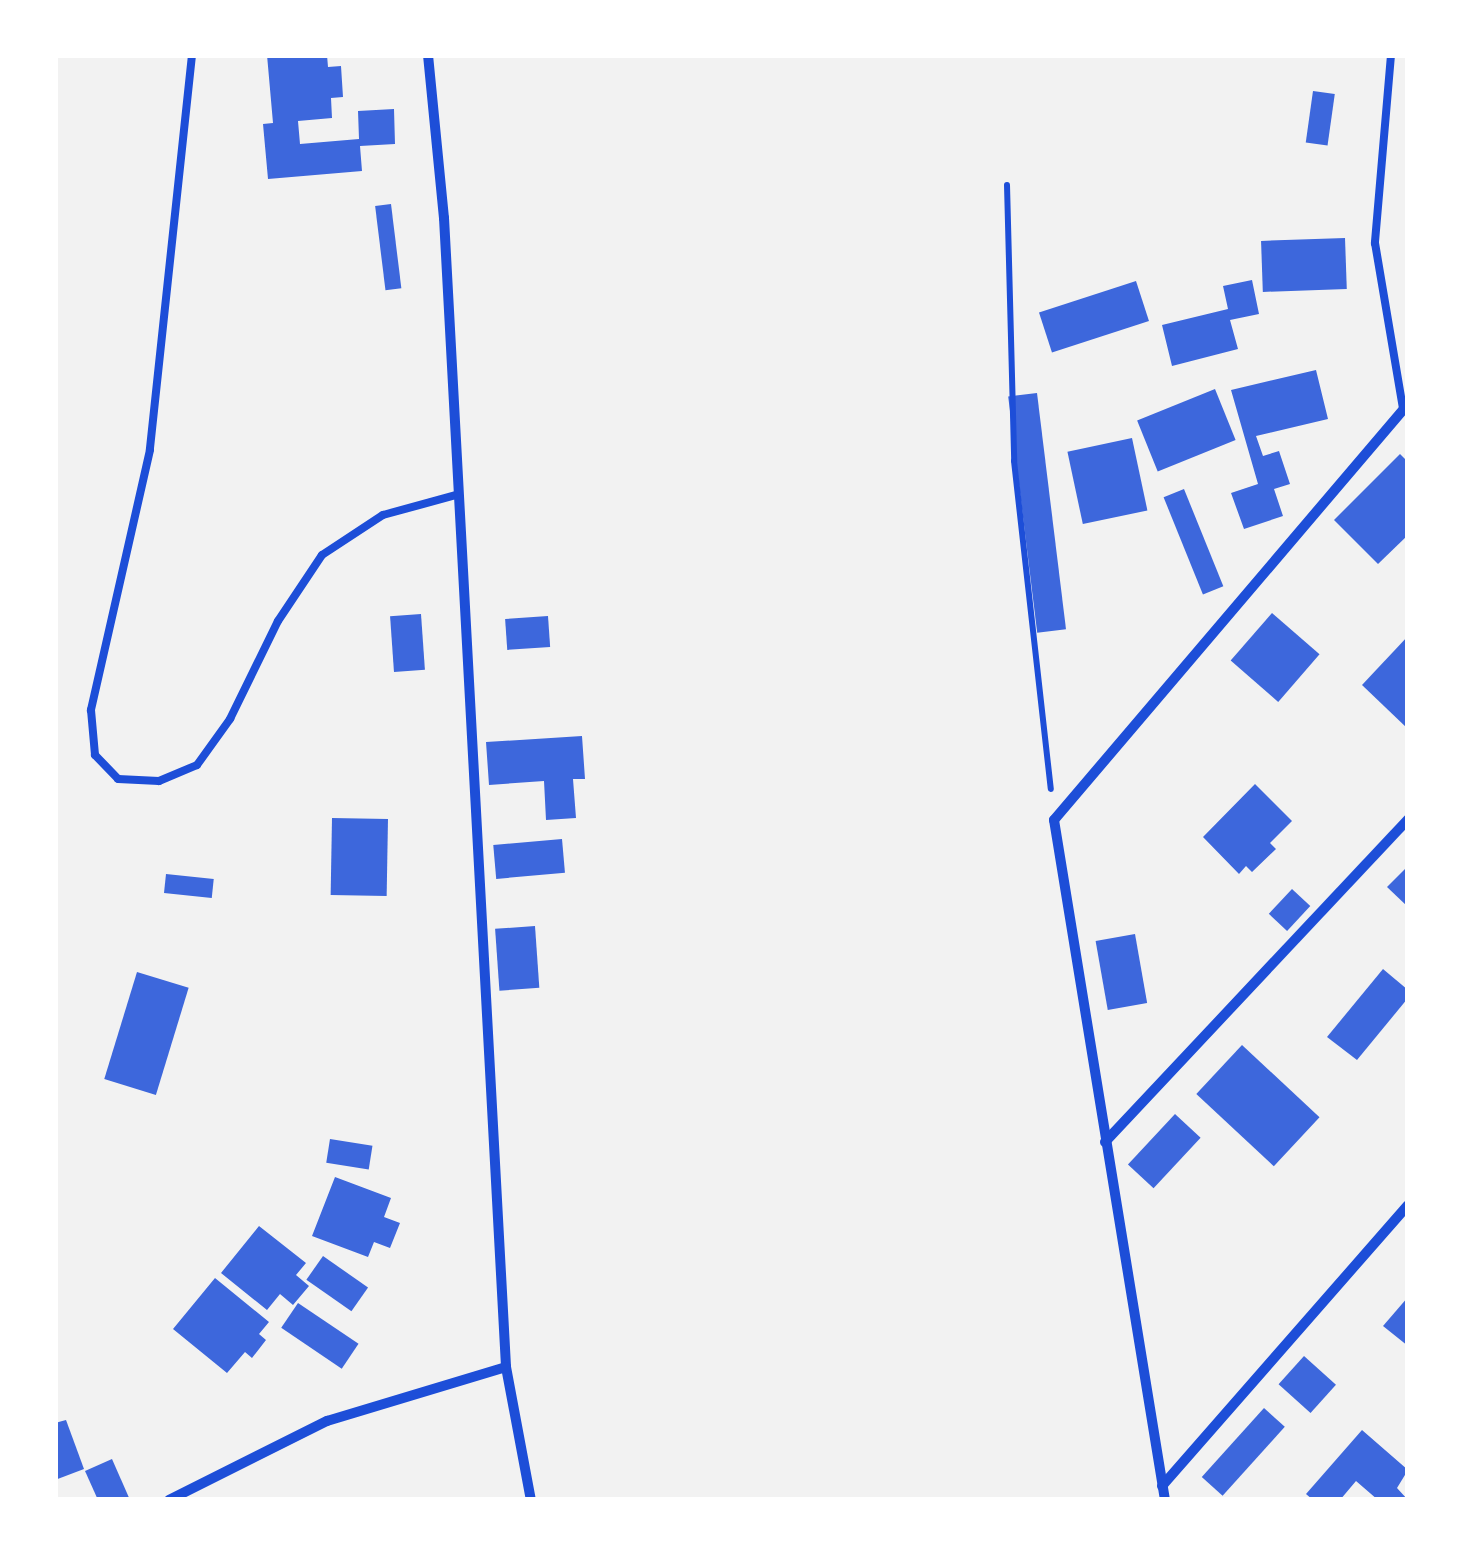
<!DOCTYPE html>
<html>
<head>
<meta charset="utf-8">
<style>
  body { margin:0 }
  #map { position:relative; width:1463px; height:1555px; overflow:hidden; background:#f2f2f2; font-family:Ubuntu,sans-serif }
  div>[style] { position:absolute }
  .building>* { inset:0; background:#3d67dc; transform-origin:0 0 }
  .path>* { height:6px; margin:-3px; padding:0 3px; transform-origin:3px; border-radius:3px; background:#1d4ed8 }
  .service>* { height:8px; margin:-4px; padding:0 4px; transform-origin:4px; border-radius:4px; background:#1d4ed8 }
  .minor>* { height:10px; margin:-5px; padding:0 5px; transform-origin:5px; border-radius:5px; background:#1d4ed8 }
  span { translate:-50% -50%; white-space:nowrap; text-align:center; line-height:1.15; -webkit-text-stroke:9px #fff; paint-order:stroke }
  .frame { position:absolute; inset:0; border:58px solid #fff; pointer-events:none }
</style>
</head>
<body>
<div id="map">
  <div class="building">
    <div style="clip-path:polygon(267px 55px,327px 55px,328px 67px,341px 66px,343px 97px,331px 98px,332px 118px,298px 121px,300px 144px,359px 139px,358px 111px,394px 109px,395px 144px,360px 146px,362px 171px,268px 179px,263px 124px,273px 123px)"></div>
    <div style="left:1313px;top:91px;width:22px;height:52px;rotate:8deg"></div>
    <div style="left:391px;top:204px;width:85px;height:16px;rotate:83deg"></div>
    <div style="left:1345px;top:238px;width:51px;height:84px;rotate:88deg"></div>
    <div style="clip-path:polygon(1252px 280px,1259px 314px,1230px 320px,1238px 349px,1172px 366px,1162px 325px,1228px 309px,1223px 286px)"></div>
    <div style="left:1136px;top:281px;width:42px;height:102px;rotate:72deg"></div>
    <div style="clip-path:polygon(1316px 370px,1328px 419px,1256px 436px,1263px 456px,1279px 451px,1290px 484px,1274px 489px,1283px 516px,1244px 529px,1231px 493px,1258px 484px,1231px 390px)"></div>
    <div style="left:1215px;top:389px;width:55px;height:84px;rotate:68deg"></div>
    <div style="left:1037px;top:393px;width:238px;height:29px;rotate:83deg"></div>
    <div style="left:1132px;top:438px;width:74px;height:66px;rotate:78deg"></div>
    <div style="clip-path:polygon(1400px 454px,1408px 462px,1408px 535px,1378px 564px,1334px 520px)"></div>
    <div style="left:1184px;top:489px;width:105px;height:22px;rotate:68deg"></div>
    <div style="left:1272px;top:613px;width:63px;height:63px;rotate:41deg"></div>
    <div style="left:421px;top:614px;width:56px;height:31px;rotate:86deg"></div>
    <div style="left:548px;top:616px;width:31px;height:43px;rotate:86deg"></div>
    <div style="clip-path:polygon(1408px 636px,1408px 729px,1362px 685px)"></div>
    <div style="clip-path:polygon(582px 736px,585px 779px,573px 779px,576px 818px,546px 820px,544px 781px,489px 785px,486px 742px)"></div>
    <div style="clip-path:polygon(1255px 784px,1292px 821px,1270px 843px,1276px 849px,1252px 872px,1246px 866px,1239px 874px,1203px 837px)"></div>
    <div style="left:332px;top:818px;width:56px;height:77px;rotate:1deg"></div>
    <div style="left:562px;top:839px;width:34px;height:69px;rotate:85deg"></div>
    <div style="clip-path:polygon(1408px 866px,1408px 907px,1387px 887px)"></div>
    <div style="left:166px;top:874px;width:48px;height:19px;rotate:6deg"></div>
    <div style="left:1292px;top:889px;width:25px;height:34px;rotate:43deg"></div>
    <div style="left:535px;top:926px;width:62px;height:40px;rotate:86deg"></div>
    <div style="left:1135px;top:934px;width:70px;height:40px;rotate:80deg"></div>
    <div style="clip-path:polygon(1383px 969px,1408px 990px,1408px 998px,1357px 1060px,1327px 1037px)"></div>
    <div style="left:137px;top:972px;width:54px;height:112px;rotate:17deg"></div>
    <div style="left:1242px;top:1045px;width:106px;height:67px;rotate:43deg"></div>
    <div style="left:1175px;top:1114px;width:35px;height:69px;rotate:43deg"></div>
    <div style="left:330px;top:1139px;width:43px;height:24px;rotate:9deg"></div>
    <div style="clip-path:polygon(335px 1177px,391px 1198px,384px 1217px,400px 1223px,390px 1248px,374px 1242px,368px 1257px,312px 1236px)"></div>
    <div style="clip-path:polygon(259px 1226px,306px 1263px,296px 1275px,309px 1286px,293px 1305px,280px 1294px,267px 1310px,221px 1273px)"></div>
    <div style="left:323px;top:1256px;width:55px;height:29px;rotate:35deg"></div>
    <div style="clip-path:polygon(215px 1278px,269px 1322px,259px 1334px,266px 1340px,252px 1358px,245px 1352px,227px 1373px,173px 1329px)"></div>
    <div style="clip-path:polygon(1408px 1297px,1408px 1346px,1383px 1326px)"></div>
    <div style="left:298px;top:1303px;width:73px;height:30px;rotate:34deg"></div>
    <div style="left:1304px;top:1356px;width:43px;height:38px;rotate:42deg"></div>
    <div style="left:1264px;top:1408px;width:28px;height:93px;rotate:42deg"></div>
    <div style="clip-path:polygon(66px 1420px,84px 1469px,55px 1480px,55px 1423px)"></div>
    <div style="clip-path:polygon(1362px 1430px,1408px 1470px,1397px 1488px,1408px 1500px,1378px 1500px,1356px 1481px,1340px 1500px,1313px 1500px,1306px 1494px)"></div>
    <div style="clip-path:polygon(112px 1459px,130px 1500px,98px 1500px,85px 1471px)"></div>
  </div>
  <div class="path">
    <div style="left:1007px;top:185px;width:276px;rotate:88.5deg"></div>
    <div style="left:1014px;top:461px;width:330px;rotate:83.6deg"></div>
  </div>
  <div class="service">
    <div style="left:192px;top:55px;width:397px;rotate:96.1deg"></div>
    <div style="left:150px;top:450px;width:267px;rotate:102.8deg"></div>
    <div style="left:91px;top:710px;width:45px;rotate:84.9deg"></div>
    <div style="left:95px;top:755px;width:33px;rotate:46deg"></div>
    <div style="left:118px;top:779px;width:41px;rotate:2.8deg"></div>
    <div style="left:159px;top:781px;width:41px;rotate:-22.8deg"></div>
    <div style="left:197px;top:765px;width:57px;rotate:-54.3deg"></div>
    <div style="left:230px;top:719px;width:109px;rotate:-63.9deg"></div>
    <div style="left:278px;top:621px;width:79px;rotate:-56.3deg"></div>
    <div style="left:322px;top:555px;width:73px;rotate:-33.3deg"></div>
    <div style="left:383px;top:515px;width:76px;rotate:-15.3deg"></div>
    <div style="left:1391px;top:55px;width:189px;rotate:94.9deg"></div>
    <div style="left:1375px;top:243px;width:168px;rotate:80.4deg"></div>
  </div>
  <div class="minor">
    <div style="left:428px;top:55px;width:164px;rotate:84.4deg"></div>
    <div style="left:444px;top:218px;width:1151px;rotate:86.91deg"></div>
    <div style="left:506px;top:1367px;width:135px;rotate:79.4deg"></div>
    <div style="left:1105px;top:1142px;width:443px;rotate:-46.8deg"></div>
    <div style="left:1162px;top:1486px;width:373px;rotate:-48.8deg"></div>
    <div style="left:169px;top:1500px;width:177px;rotate:-26.6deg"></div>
    <div style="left:327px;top:1421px;width:187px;rotate:-16.8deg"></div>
    <div style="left:1165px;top:1500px;width:689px;rotate:-99.27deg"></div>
    <div style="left:1054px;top:820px;width:546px;rotate:-49.6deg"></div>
  </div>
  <div class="frame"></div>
</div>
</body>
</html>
